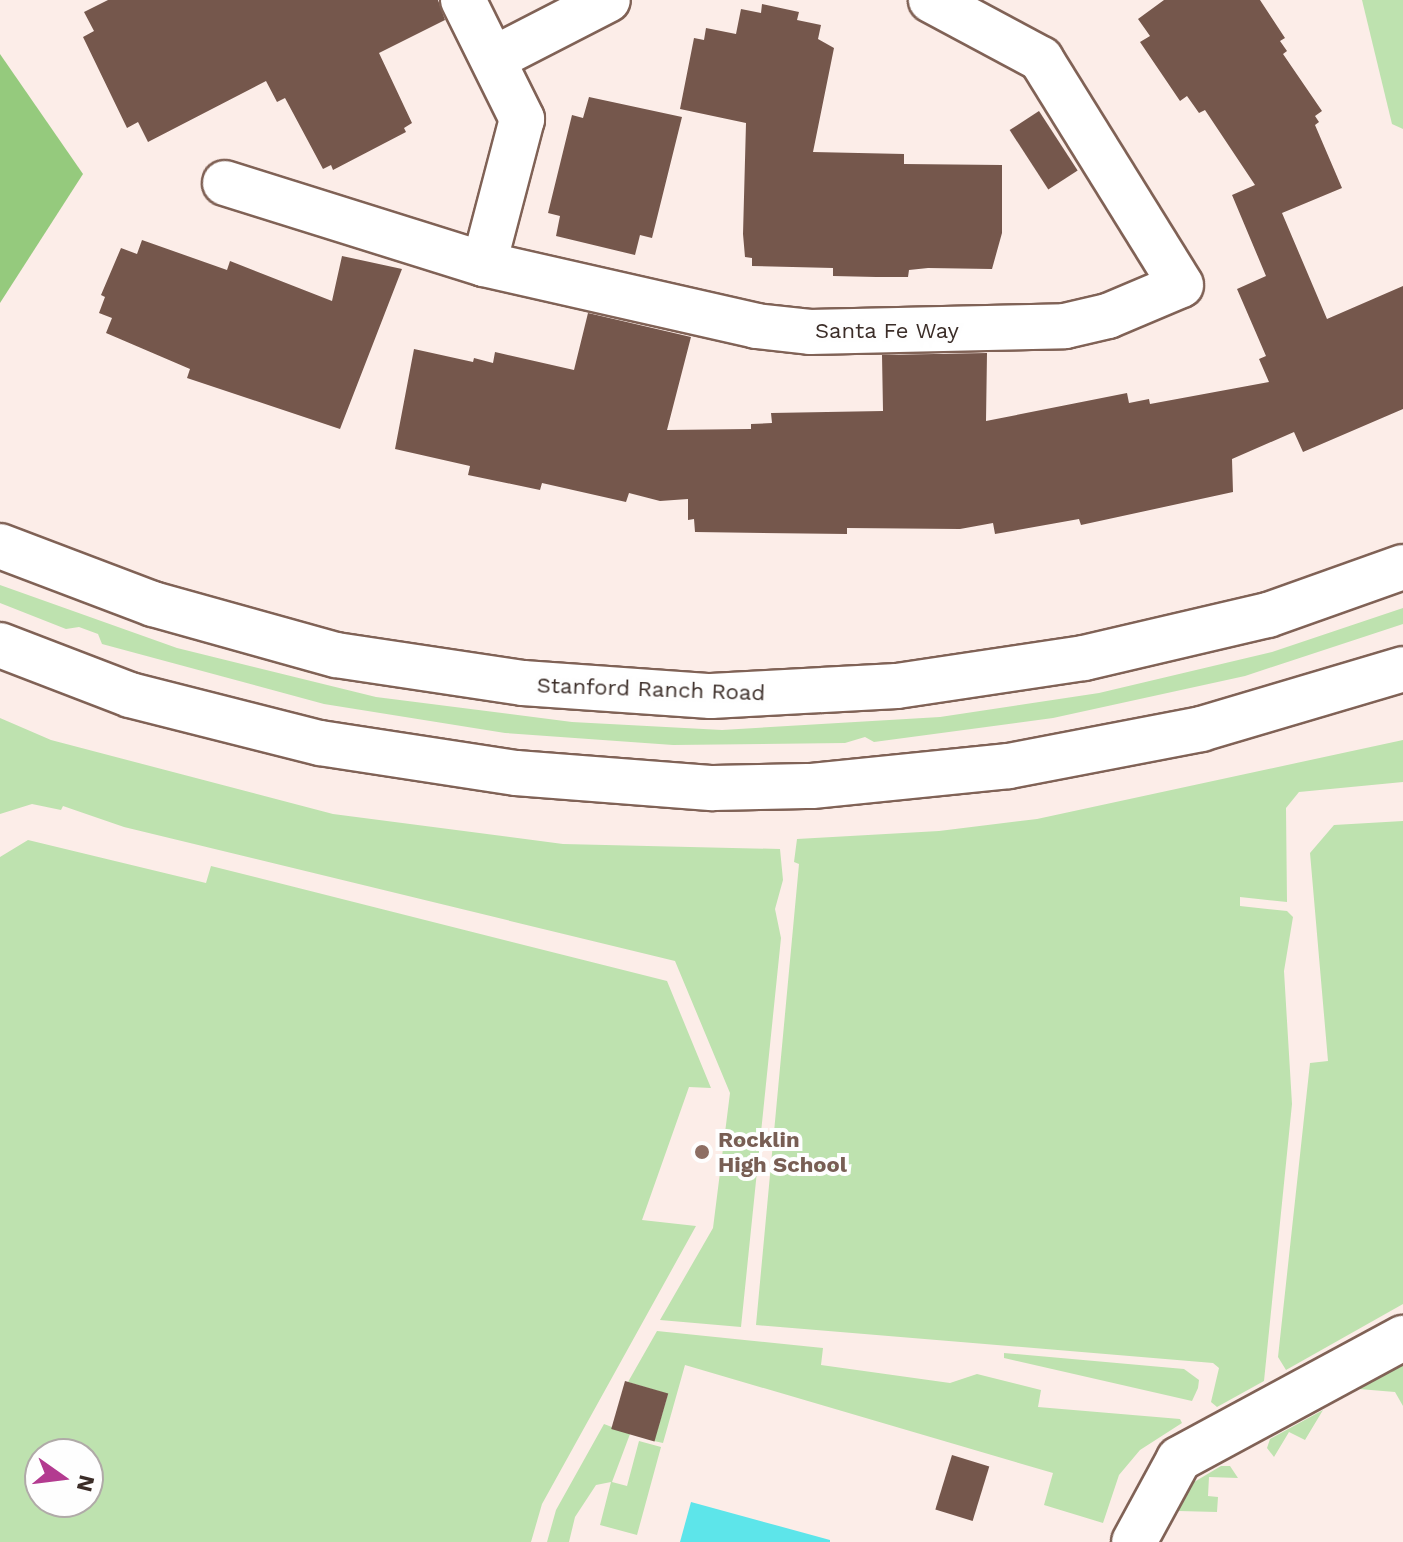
<!DOCTYPE html>
<html>
<head>
<meta charset="utf-8">
<style>
  body { margin:0 }
  #map { position:relative; width:1403px; height:1542px; overflow:hidden; background:#fcede8; font-family:"Work Sans",sans-serif }
  div>[style] { position:absolute }
  .green>* { inset:0; background:#bee2af }
  .forest>* { inset:0; background:#95ca7d }
  .water>* { inset:0; background:#5de5ea }
  .building>* { inset:0; background:#75574c; transform-origin:0 0 }
  .roads { filter:drop-shadow(2px 0 #806256) drop-shadow(-2px 0 #806256) drop-shadow(0 2px #806256) drop-shadow(0 -2px #806256) }
  .minor>* { height:44px; margin:-22px; padding:0 22px; transform-origin:22px; border-radius:22px; background:#fff }
  .major>* { height:44px; margin:-22px; padding:0 22px; transform-origin:22px; border-radius:22px; background:#fff }
  .dots>* { width:22px; height:22px; translate:-50% -50%; box-sizing:border-box; border:4px solid #fefefe; border-radius:50% }
  span { translate:-50% -50%; white-space:nowrap; text-align:center; line-height:1.15; -webkit-text-stroke:8px #fefefe; paint-order:stroke }
  .street-label { font-size:22px; color:#3b2d28 }
  .education-label { font-size:22px; color:#785e54; font-weight:700 }
  .left { translate:0 -50%; text-align:left }
  .north { position:absolute; left:24px; top:1438px; width:80px; height:80px; box-sizing:border-box; background:#fefefe; border:2px solid #b0aaa8; border-radius:50%; rotate:104deg; font-size:22px; font-weight:700; line-height:32px; text-align:center; color:#3b2d28 }
  .north::after { content:''; display:block; margin:auto; width:28px; height:36px; background:#b33b90; clip-path:polygon(50% 0,100% 100%,50% 72%,0 100%) }
</style>
</head>
<body>
<div id="map">
  <div class="green">
    <div style="clip-path:polygon(1362px 0,1403px 0,1403px 129px,1392px 124px)"></div>
    <div style="clip-path:polygon(0 585px,177px 648px,376px 697px,572px 722px,722px 730px,940px 717px,1099px 693px,1272px 652px,1403px 608px,1403px 624px,1245px 676px,1053px 718px,874px 742px,865px 737px,845px 743px,673px 745px,505px 733px,324px 704px,102px 644px,98px 634px,79px 627px,66px 629px,0 603px)"></div>
    <div style="clip-path:polygon(0 718px,51px 740px,333px 814px,563px 844px,780px 849px,783px 880px,775px 909px,781px 938px,741px 1327px,660px 1320px,713px 1228px,730px 1093px,675px 961px,124px 827px,63px 806px,61px 810px,32px 804px,0 814px)"></div>
    <div style="clip-path:polygon(1403px 740px,1403px 782px,1299px 792px,1286px 808px,1287px 902px,1240px 897px,1240px 906px,1287px 911px,1293px 917px,1284px 971px,1292px 1104px,1264px 1381px,1217px 1407px,1211px 1402px,1219px 1368px,1213px 1363px,756px 1325px,799px 864px,794px 862px,797px 839px,939px 831px,1037px 819px)"></div>
    <div style="clip-path:polygon(1403px 821px,1403px 1304px,1286px 1370px,1278px 1357px,1310px 1063px,1328px 1061px,1310px 853px,1334px 825px)"></div>
    <div style="clip-path:polygon(evenodd,28px 840px,206px 883px,211px 866px,667px 981px,711px 1088px,689px 1087px,642px 1220px,696px 1226px,542px 1504px,531px 1542px,0 1542px,0 857px,28px 840px,88px 1454px,88px 1502px,40px 1502px,40px 1454px,88px 1454px)"></div>
    <div style="clip-path:polygon(657px 1331px,823px 1348px,821px 1365px,950px 1383px,977px 1374px,1041px 1390px,1038px 1407px,1180px 1419px,1182px 1423px,1140px 1450px,1119px 1475px,1103px 1523px,1044px 1505px,1053px 1473px,685px 1365px,663px 1443px,654px 1441px,668px 1394px,628px 1382px)"></div>
    <div style="clip-path:polygon(1004px 1353px,1184px 1369px,1199px 1380px,1198px 1388px,1192px 1401px,1004px 1358px)"></div>
    <div style="clip-path:polygon(1403px 1364px,1403px 1406px,1395px 1392px,1359px 1389px)"></div>
    <div style="clip-path:polygon(1323px 1410px,1305px 1440px,1289px 1432px,1274px 1457px,1267px 1448px,1270px 1439px)"></div>
    <div style="clip-path:polygon(604px 1424px,630px 1434px,612px 1482px,627px 1486px,639px 1441px,661px 1447px,637px 1535px,600px 1525px,611px 1482px,596px 1485px,575px 1517px,569px 1542px,547px 1542px,556px 1510px)"></div>
    <div style="clip-path:polygon(1221px 1466px,1230px 1466px,1238px 1478px,1209px 1477px,1208px 1496px,1218px 1497px,1217px 1512px,1179px 1511px,1179px 1491px)"></div>
  </div>
  <div class="forest">
    <div style="clip-path:polygon(0 54px,83px 174px,0 303px)"></div>
  </div>
  <div class="water">
    <div style="clip-path:polygon(691px 1502px,830px 1540px,830px 1542px,680px 1542px)"></div>
  </div>
  <div class="building">
    <div style="clip-path:polygon(108px 0,438px 0,445px 20px,379px 53px,412px 123px,404px 128px,406px 132px,333px 170px,331px 165px,323px 169px,285px 98px,277px 102px,266px 81px,148px 142px,138px 122px,127px 128px,83px 37px,94px 31px,84px 12px)"></div>
    <div style="clip-path:polygon(1164px 0,1260px 0,1285px 38px,1280px 41px,1287px 51px,1283px 54px,1322px 111px,1315px 116px,1319px 122px,1315px 125px,1342px 188px,1282px 213px,1327px 319px,1403px 286px,1403px 409px,1303px 452px,1294px 432px,1232px 459px,1233px 492px,1081px 525px,1079px 519px,995px 534px,993px 523px,960px 529px,847px 528px,847px 534px,695px 532px,694px 519px,688px 520px,688px 499px,660px 501px,629px 493px,626px 502px,542px 483px,540px 490px,468px 475px,470px 466px,395px 449px,414px 349px,473px 362px,474px 358px,493px 363px,495px 352px,574px 370px,588px 313px,691px 337px,667px 430px,751px 429px,751px 424px,772px 423px,771px 413px,883px 411px,882px 355px,987px 353px,986px 421px,1127px 393px,1129px 403px,1149px 399px,1150px 404px,1269px 382px,1259px 359px,1266px 356px,1237px 289px,1266px 276px,1232px 195px,1255px 185px,1205px 110px,1199px 113px,1187px 96px,1180px 101px,1140px 42px,1150px 36px,1138px 19px)"></div>
    <div style="clip-path:polygon(762px 4px,799px 12px,797px 20px,821px 25px,818px 39px,834px 48px,813px 152px,904px 154px,904px 164px,1002px 165px,1002px 233px,992px 269px,928px 268px,909px 270px,908px 277px,876px 277px,833px 276px,833px 268px,752px 266px,752px 258px,745px 257px,743px 234px,746px 123px,680px 109px,694px 38px,704px 40px,706px 28px,736px 34px,741px 9px,761px 13px)"></div>
    <div style="clip-path:polygon(589px 97px,682px 117px,652px 238px,640px 235px,635px 255px,556px 236px,560px 216px,548px 213px,572px 115px,583px 118px)"></div>
    <div style="left:1039px;top:111px;width:71px;height:35px;rotate:57deg"></div>
    <div style="clip-path:polygon(142px 240px,227px 270px,230px 261px,332px 301px,342px 256px,402px 269px,340px 429px,187px 378px,190px 369px,106px 333px,112px 318px,99px 313px,105px 297px,101px 295px,121px 248px,137px 254px)"></div>
    <div style="left:625px;top:1381px;width:45px;height:50px;rotate:16deg"></div>
    <div style="left:952px;top:1455px;width:39px;height:57px;rotate:17deg"></div>
  </div>
  <div class="roads">
    <div class="minor">
      <div style="left:463px;top:0;width:133px;rotate:63.6deg"></div>
      <div style="left:522px;top:119px;width:150px;rotate:104.7deg"></div>
      <div style="left:484px;top:264px;width:279px;rotate:12.8deg"></div>
      <div style="left:756px;top:326px;width:54px;rotate:6.3deg"></div>
      <div style="left:810px;top:332px;width:255px;rotate:-1.3deg"></div>
      <div style="left:1065px;top:326px;width:44px;rotate:-13.1deg"></div>
      <div style="left:1108px;top:316px;width:79px;rotate:-23deg"></div>
      <div style="left:1181px;top:285px;width:266px;rotate:-121.8deg"></div>
      <div style="left:1041px;top:59px;width:125px;rotate:-151.8deg"></div>
      <div style="left:493px;top:59px;width:129px;rotate:-27.2deg"></div>
      <div style="left:225px;top:183px;width:271px;rotate:17.4deg"></div>
      <div style="left:1134px;top:1542px;width:94px;rotate:-61.5deg"></div>
      <div style="left:1179px;top:1459px;width:255px;rotate:-28.4deg"></div>
    </div>
    <div class="major">
      <div style="left:0;top:546px;width:164px;rotate:20.8deg"></div>
      <div style="left:153px;top:604px;width:190px;rotate:15.6deg"></div>
      <div style="left:336px;top:655px;width:189px;rotate:8.5deg"></div>
      <div style="left:523px;top:683px;width:188px;rotate:4deg"></div>
      <div style="left:711px;top:696px;width:186px;rotate:-3.1deg"></div>
      <div style="left:897px;top:686px;width:189px;rotate:-8.5deg"></div>
      <div style="left:1084px;top:658px;width:189px;rotate:-13.2deg"></div>
      <div style="left:1268px;top:615px;width:143px;rotate:-19.6deg"></div>
      <div style="left:0;top:645px;width:139px;rotate:21deg"></div>
      <div style="left:130px;top:695px;width:196px;rotate:14.2deg"></div>
      <div style="left:320px;top:743px;width:198px;rotate:8.7deg"></div>
      <div style="left:516px;top:773px;width:198px;rotate:4.4deg"></div>
      <div style="left:713px;top:788px;width:99px;rotate:-1.2deg"></div>
      <div style="left:812px;top:786px;width:198px;rotate:-5.8deg"></div>
      <div style="left:1009px;top:766px;width:196px;rotate:-10.9deg"></div>
      <div style="left:1201px;top:729px;width:211px;rotate:-16.5deg"></div>
    </div>
  </div>
  <div class="dots">
    <div style="left:702px;top:1152px;background:#8d6e63"></div>
  </div>
  <div class="street-label">
    <span style="left:887px;top:331px">Santa Fe Way</span>
    <span style="left:651px;top:689px;rotate:2deg">Stanford Ranch Road</span>
  </div>
  <div class="education-label">
    <span class="left" style="left:718px;top:1152px">Rocklin<br>High School</span>
  </div>
  <div class="north">N</div>
</div>
</body>
</html>
